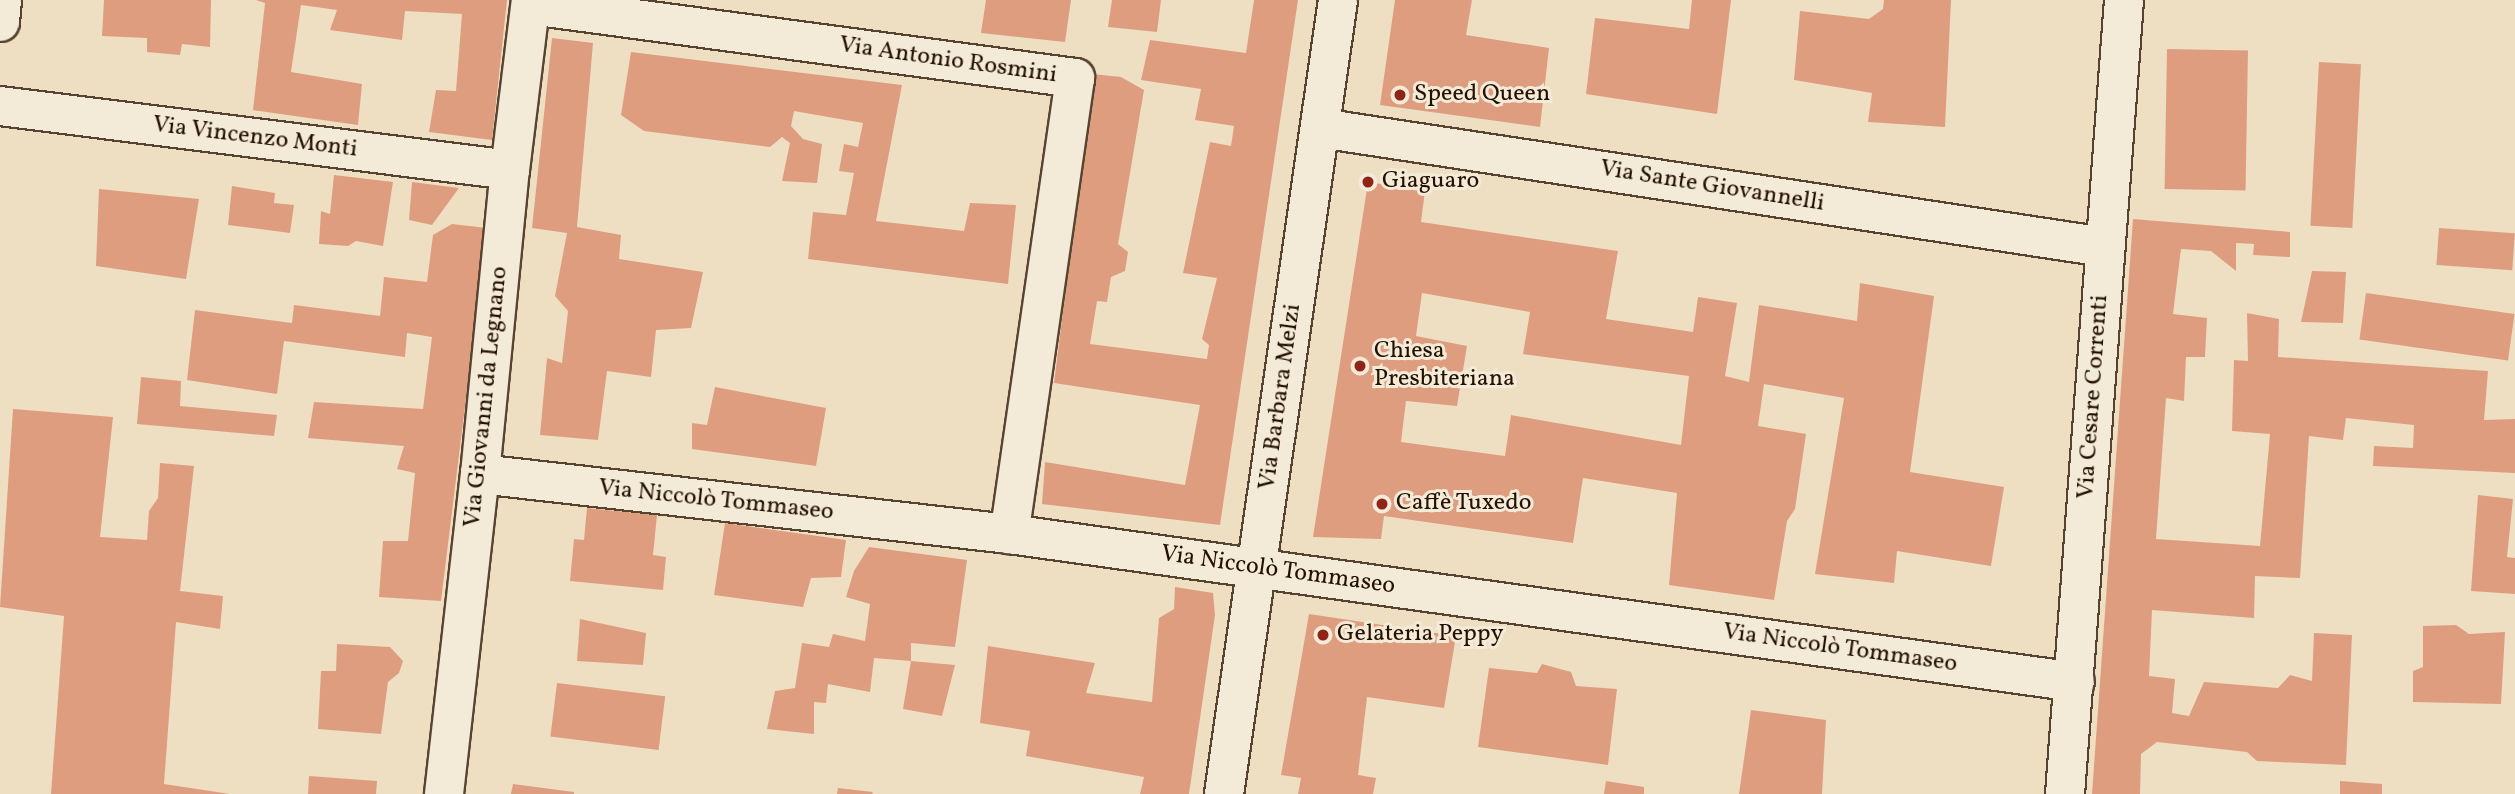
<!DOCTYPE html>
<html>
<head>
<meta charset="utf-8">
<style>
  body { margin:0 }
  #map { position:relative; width:2515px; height:794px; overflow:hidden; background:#eedfc3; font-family:Vollkorn,serif }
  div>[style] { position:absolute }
  .building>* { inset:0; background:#df9d80; transform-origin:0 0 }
  .roads { filter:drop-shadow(2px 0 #564431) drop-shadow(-2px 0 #564431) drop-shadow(0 2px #564431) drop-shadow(0 -2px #564431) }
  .minor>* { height:38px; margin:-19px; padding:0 19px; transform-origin:19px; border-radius:19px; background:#f4ead8 }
  .tertiary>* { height:38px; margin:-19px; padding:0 19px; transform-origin:19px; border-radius:19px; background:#f4ead8 }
  .dots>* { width:19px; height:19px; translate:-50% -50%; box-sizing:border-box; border:4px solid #f4ead8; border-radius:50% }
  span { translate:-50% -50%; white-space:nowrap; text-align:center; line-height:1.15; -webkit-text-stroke:6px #f4ead8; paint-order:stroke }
  .street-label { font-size:24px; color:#241100 }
  .poi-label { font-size:24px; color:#241100 }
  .left { translate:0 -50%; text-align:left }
</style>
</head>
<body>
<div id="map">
  <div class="building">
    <div style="clip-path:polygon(104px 0,211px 0,210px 47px,182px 44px,180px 55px,147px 52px,147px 38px,102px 36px)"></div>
    <div style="clip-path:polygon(256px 0,507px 0,492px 140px,429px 132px,436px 90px,456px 91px,462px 14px,405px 11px,402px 40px,330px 30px,337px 10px,301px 5px,291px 72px,362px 84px,358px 125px,253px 110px,265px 3px)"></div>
    <div style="clip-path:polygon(986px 0,1071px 0,1065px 42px,981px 33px)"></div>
    <div style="clip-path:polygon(1112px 0,1161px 0,1157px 32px,1108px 27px)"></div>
    <div style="clip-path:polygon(1254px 0,1298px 0,1220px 525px,1042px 504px,1045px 462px,1185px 485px,1200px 405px,1054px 383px,1093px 74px,1121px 77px,1144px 90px,1118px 244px,1128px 252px,1125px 271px,1111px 277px,1107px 302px,1097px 301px,1090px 344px,1207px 359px,1209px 345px,1202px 339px,1217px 278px,1183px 273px,1210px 142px,1231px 146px,1234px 126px,1195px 120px,1201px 89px,1141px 80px,1150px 40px,1246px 53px)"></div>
    <div style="clip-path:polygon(1395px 0,1472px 0,1466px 35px,1549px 48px,1540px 127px,1380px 105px)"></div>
    <div style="clip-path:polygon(1692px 0,1731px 0,1717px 114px,1586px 94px,1595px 18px,1689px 29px)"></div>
    <div style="clip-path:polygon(1884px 0,1951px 0,1945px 127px,1868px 122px,1872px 93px,1794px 80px,1800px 11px,1869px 19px,1883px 9px)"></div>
    <div style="clip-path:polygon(552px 38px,593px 43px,577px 227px,621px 235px,619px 259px,703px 272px,691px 328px,656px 330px,651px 377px,607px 371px,598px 440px,540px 435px,547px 358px,562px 363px,568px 311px,555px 296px,567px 233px,532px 228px)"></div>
    <div style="left:2167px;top:49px;width:81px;height:140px;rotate:1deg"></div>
    <div style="clip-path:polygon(631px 52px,902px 85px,876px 221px,964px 231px,970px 203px,1016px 205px,1008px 284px,808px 259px,813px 212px,846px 215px,854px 173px,839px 171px,844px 144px,858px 147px,863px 123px,794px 111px,791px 126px,803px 139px,822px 144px,817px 183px,782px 181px,790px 143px,782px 137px,770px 147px,644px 131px,621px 115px)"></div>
    <div style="left:2319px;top:62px;width:42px;height:164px;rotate:3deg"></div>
    <div style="clip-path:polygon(334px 175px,393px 182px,383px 246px,356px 241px,348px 246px,319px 244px,321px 211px,330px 214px)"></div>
    <div style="clip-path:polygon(412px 182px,459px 188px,432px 225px,409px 220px)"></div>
    <div style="clip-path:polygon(evenodd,1368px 182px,1425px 191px,1421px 222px,1618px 251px,1606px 319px,1693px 332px,1698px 297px,1737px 303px,1725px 376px,1749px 382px,1759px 305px,1857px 321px,1860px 283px,1934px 296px,1910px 472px,2004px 487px,1991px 566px,1897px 551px,1894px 583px,1815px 574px,1844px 398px,1764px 384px,1758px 426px,1806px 434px,1795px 509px,1787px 521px,1774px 600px,1669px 585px,1677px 493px,1583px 478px,1573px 543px,1384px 516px,1381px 539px,1313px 537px,1368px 182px,1422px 293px,1530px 312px,1523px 354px,1689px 376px,1681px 445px,1511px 415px,1505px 456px,1401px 442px,1406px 401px,1457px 406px,1467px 346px,1416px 336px,1422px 293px)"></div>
    <div style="clip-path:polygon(232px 186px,275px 193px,274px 203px,294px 205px,290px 233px,228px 225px)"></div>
    <div style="clip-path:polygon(99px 189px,199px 199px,186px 279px,96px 266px)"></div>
    <div style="clip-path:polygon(2133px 219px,2290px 232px,2290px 257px,2253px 255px,2254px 244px,2236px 243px,2236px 271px,2211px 251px,2181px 249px,2173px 314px,2207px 318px,2205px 357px,2186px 357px,2184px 401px,2166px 398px,2156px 539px,2260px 546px,2270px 434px,2232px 431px,2234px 360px,2248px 361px,2247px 313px,2279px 319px,2278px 357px,2488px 371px,2484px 420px,2515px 419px,2515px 473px,2373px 466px,2374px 446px,2413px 448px,2414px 425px,2346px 418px,2343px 440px,2309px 436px,2300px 578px,2255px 576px,2254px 618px,2152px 610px,2149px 676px,2175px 679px,2172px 713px,2189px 716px,2204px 682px,2278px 688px,2290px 675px,2312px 681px,2314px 633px,2352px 635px,2346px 765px,2257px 761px,2247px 752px,2157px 742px,2141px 754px,2140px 794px,2092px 794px)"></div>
    <div style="clip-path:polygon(452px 224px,487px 228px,441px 601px,379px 597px,383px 541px,408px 541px,415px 473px,397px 469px,404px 446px,308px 438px,314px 402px,423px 409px,432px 337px,407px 333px,405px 357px,284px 341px,277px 394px,187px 380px,195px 310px,292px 323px,294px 305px,380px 316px,384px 277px,427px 282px,433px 235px)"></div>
    <div style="left:2439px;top:228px;width:76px;height:37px;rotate:4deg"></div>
    <div style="clip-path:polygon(2312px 271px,2346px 272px,2343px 323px,2301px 322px)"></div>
    <div style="left:2366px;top:293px;width:150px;height:47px;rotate:8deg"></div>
    <div style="clip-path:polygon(141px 377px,181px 381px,180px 406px,277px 415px,274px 436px,137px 424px)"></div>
    <div style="clip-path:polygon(715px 387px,826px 408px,816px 466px,692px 449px,692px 423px,707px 425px)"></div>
    <div style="clip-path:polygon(13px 409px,113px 417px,100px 537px,147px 540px,149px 511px,158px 498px,160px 463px,194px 466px,180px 591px,223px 596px,220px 629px,176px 622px,164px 784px,230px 794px,51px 794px,64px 616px,0 607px)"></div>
    <div style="clip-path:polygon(2478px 495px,2513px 499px,2507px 557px,2515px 558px,2515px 594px,2471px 591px)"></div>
    <div style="clip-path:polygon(587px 508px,657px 515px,653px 555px,666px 557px,663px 590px,570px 581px,574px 539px,584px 540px)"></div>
    <div style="clip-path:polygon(725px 523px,846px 540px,841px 577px,811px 578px,803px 607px,714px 595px)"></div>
    <div style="clip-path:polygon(869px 547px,967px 560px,955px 647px,911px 643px,911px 661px,874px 658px,870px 692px,828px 684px,826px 703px,814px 702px,814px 734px,767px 729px,775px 691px,795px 688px,802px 643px,829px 647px,833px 634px,865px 641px,870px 604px,846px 597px,854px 571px)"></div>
    <div style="clip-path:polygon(1175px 587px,1213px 593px,1215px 615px,1189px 794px,1140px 794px,1144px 777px,1026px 756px,1030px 731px,980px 723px,988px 646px,1095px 663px,1086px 693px,1152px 702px,1159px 618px,1174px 609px)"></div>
    <div style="clip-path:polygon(1309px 614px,1456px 636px,1444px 708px,1367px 697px,1358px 775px,1376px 778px,1373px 794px,1298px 794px,1301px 778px,1281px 775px)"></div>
    <div style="clip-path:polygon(580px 619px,646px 633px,643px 665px,577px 661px)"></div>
    <div style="clip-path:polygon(2456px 625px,2469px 634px,2505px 632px,2501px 704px,2413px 702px,2413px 671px,2423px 667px,2423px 626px)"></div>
    <div style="clip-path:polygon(337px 644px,390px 647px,403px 661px,399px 673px,388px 682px,381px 734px,318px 729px,321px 671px,336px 671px)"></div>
    <div style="clip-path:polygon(911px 661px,955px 665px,942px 716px,903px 709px)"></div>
    <div style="clip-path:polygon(1542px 664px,1571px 672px,1576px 686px,1617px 689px,1608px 765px,1478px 747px,1489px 668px,1537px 673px)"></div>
    <div style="left:557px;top:683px;width:109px;height:54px;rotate:7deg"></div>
    <div style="clip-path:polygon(1751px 710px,1826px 720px,1822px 794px,1739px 794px)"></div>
    <div style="clip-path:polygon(309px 776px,377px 781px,376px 794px,308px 794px)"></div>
    <div style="clip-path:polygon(1606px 781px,1644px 787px,1644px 794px,1604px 794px)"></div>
    <div style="clip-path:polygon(2340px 781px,2382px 784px,2382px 794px,2340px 794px)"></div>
    <div style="clip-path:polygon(513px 784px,574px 792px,574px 794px,511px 794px)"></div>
    <div style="clip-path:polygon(838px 788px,873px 792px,872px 794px,837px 794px)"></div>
  </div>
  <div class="roads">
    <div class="minor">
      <div style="left:531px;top:5px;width:549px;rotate:7.64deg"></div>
      <div style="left:1075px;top:78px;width:461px;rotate:98.2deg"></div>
      <div style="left:0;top:22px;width:22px;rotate:-85deg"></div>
      <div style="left:0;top:106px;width:514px;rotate:7.15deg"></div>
      <div style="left:1320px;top:128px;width:793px;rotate:8.63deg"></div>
      <div style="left:480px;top:474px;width:532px;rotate:6.47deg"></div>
      <div style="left:1009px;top:534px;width:1076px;rotate:7.9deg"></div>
      <div style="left:444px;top:794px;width:322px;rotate:-83.6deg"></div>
      <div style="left:480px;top:474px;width:305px;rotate:-84.4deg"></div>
      <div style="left:510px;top:170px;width:171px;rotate:-83deg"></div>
      <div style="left:2065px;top:794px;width:796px;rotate:-85.75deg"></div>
    </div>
    <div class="tertiary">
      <div style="left:1224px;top:794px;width:802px;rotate:-81.83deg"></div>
    </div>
  </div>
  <div class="dots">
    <div style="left:1400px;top:95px;background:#8f2418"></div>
    <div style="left:1368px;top:182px;background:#8f2418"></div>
    <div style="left:1360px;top:366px;background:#8f2418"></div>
    <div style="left:1382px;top:504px;background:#8f2418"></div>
    <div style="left:1323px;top:635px;background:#8f2418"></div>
  </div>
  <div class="street-label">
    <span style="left:948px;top:61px;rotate:8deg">Via Antonio Rosmini</span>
    <span style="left:255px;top:138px;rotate:7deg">Via Vincenzo Monti</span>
    <span style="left:1712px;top:187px;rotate:9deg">Via Sante Giovannelli</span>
    <span style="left:487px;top:397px;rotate:-84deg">Via Giovanni da Legnano</span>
    <span style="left:1281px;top:397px;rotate:-82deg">Via Barbara Melzi</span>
    <span style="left:2094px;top:397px;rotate:-86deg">Via Cesare Correnti</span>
    <span style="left:716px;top:501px;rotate:6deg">Via Niccolò Tommaseo</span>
    <span style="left:1278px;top:571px;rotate:8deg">Via Niccolò Tommaseo</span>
    <span style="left:1840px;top:649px;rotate:8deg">Via Niccolò Tommaseo</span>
  </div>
  <div class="poi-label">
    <span class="left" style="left:1414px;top:95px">Speed Queen</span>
    <span class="left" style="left:1382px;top:182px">Giaguaro</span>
    <span class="left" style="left:1374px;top:366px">Chiesa<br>Presbiteriana</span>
    <span class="left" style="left:1396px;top:504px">Caffè Tuxedo</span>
    <span class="left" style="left:1337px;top:635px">Gelateria Peppy</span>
  </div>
</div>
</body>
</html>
